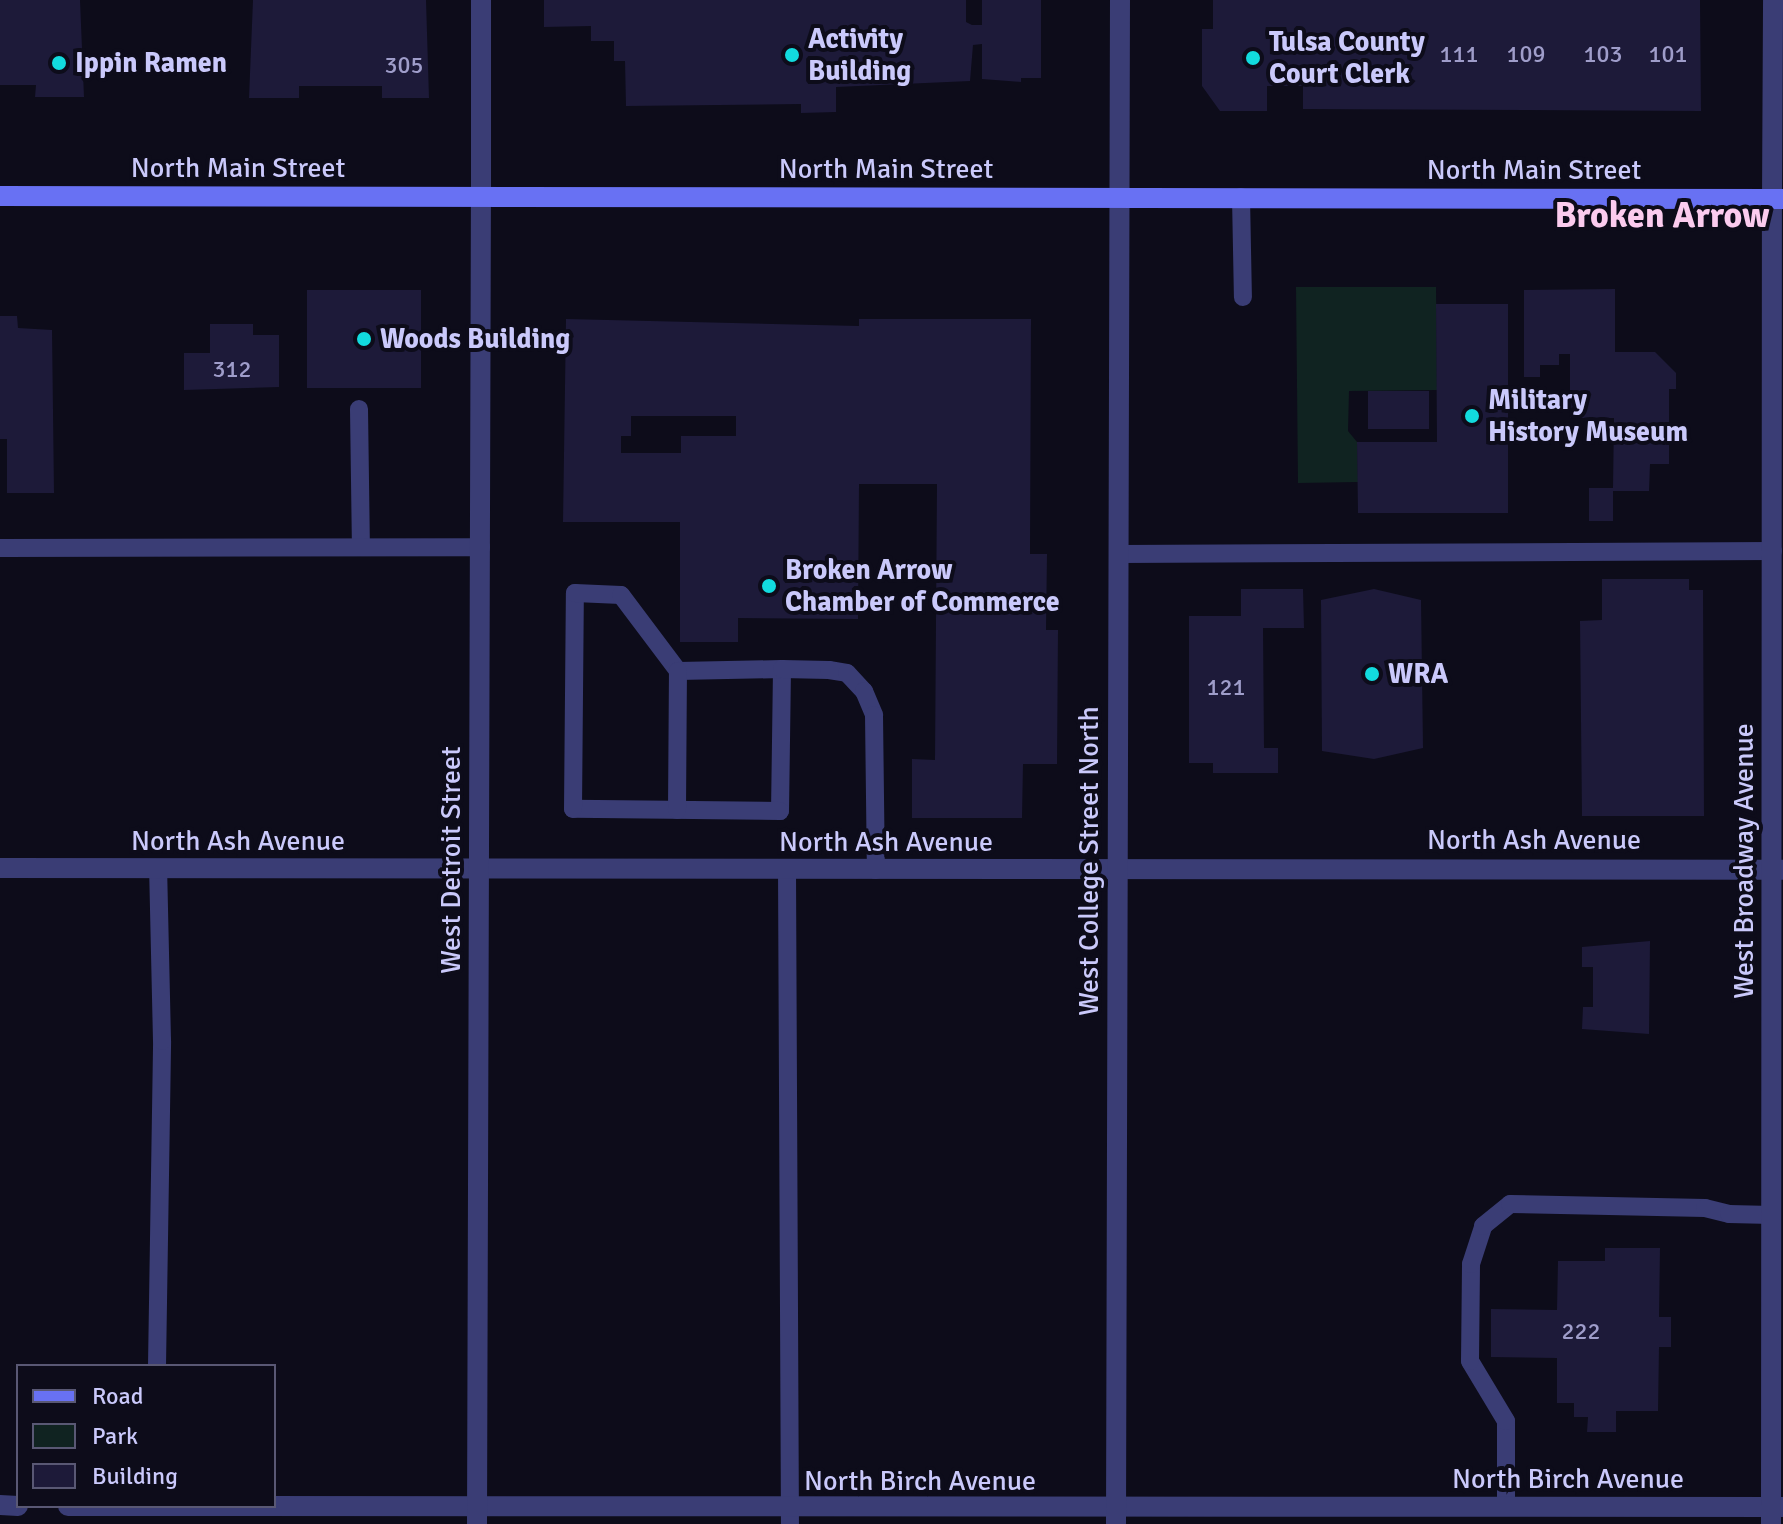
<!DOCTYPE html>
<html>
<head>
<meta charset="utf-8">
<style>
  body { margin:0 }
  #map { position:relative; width:1783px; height:1524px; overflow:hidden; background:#0d0c1a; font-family:Signika,sans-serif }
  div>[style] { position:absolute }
  .green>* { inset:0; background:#102321 }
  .building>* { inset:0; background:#1d1a39; transform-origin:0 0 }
  .service>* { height:18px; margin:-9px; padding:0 9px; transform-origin:9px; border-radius:9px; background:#3a3d75 }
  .minor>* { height:20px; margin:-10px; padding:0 10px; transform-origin:10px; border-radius:10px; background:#3a3d75 }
  .tertiary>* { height:20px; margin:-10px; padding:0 10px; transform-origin:10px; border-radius:10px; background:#3a3d75 }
  .secondary>* { height:20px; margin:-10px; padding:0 10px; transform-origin:10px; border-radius:10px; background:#6871f3 }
  .dots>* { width:22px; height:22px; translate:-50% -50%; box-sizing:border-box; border:4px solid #0d0c1a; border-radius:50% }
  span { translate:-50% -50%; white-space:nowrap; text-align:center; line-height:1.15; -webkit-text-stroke:8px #0d0c1a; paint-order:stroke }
  .number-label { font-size:24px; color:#9f9dca }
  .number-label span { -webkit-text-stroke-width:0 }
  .poi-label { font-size:28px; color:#cac9fb; font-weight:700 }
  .left { translate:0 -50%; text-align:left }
  .street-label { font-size:28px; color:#cac9fb }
  .district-label { font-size:36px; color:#fbcbee; font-weight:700 }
  .legend { position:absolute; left:16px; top:1364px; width:260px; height:144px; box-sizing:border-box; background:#0d0c1a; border:2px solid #595874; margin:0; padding:10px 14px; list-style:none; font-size:24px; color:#cac9fb }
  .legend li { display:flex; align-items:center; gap:16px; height:40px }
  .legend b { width:40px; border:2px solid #595874 }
</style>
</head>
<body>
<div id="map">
  <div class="green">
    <div style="clip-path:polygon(1296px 287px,1436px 287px,1437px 390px,1349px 391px,1348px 431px,1357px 442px,1358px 482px,1298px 483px)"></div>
  </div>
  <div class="building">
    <div style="clip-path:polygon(0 0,80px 0,84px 97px,35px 97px,36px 85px,0 85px)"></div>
    <div style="clip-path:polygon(253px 0,426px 0,429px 98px,382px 98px,382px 86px,299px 86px,299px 98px,249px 98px)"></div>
    <div style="clip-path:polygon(544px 0,966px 0,966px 22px,972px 25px,982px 25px,982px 0,1041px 0,1041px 78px,1021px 78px,1021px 82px,982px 79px,982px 44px,973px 45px,970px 81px,836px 87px,836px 112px,801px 113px,801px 104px,626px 106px,625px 61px,614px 61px,614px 41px,591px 41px,591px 26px,544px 27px)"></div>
    <div style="clip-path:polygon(1213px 0,1700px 0,1701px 111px,1303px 109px,1303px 86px,1267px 86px,1267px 111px,1220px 111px,1202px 86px,1202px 29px,1213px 29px)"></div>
    <div style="clip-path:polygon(1615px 289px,1615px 352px,1655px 352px,1676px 373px,1676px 389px,1669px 389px,1669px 464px,1650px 464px,1649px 491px,1613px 491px,1613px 521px,1589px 521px,1589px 488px,1613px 488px,1614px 418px,1570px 418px,1570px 354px,1559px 354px,1559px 365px,1540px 365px,1540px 377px,1524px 377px,1524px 290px)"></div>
    <div style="left:307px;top:290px;width:114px;height:98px"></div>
    <div style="clip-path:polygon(1436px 304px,1508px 304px,1508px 513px,1358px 513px,1357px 442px,1437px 442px)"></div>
    <div style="clip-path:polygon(0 316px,17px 316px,18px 328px,52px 330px,54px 493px,7px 493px,7px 439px,0 439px)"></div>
    <div style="clip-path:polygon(evenodd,566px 319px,859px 326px,859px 319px,1031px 319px,1030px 554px,1047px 554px,1046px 630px,1058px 630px,1057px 764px,1023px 764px,1022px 818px,912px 818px,912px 759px,935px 760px,937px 484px,859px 484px,858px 619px,738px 618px,738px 642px,680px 642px,680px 522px,563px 522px,566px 319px,631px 416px,736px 416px,736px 436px,681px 436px,681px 453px,621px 453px,621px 436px,631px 436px,631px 416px)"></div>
    <div style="clip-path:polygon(210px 324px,253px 324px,253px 335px,279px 335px,279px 387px,184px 390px,184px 353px,210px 353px)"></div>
    <div style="left:1429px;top:391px;width:38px;height:61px;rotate:90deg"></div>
    <div style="clip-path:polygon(1602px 579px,1689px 579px,1689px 590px,1703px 590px,1704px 816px,1582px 816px,1580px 621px,1602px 620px)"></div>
    <div style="clip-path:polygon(1241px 589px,1303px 589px,1304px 628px,1263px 628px,1264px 748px,1278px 748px,1278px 773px,1213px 773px,1213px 763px,1189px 763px,1189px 616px,1241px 616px)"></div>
    <div style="clip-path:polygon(1374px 589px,1421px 600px,1423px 748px,1374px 759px,1322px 751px,1321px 600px)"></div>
    <div style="clip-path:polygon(1650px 941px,1649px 1034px,1582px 1029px,1583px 1007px,1593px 1007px,1593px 967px,1582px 967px,1582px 947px)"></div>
    <div style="clip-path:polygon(1605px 1248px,1660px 1248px,1659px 1317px,1671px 1317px,1671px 1347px,1659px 1347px,1658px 1411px,1616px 1411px,1616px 1432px,1587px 1432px,1588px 1417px,1574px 1417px,1574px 1403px,1557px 1403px,1557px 1358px,1491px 1357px,1491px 1309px,1557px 1310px,1558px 1261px,1605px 1261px)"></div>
  </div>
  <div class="service">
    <div style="left:1241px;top:197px;width:100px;rotate:88.9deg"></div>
    <div style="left:359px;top:409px;width:138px;rotate:89.2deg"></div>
    <div style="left:0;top:548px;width:481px;rotate:-0.1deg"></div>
    <div style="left:1120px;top:554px;width:653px;rotate:-0.26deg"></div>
    <div style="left:782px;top:669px;width:142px;rotate:90.8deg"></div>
    <div style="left:780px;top:811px;width:207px;rotate:-179.4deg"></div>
    <div style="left:573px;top:809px;width:216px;rotate:-89.5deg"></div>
    <div style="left:575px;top:593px;width:46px;rotate:2.5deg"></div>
    <div style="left:621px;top:595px;width:95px;rotate:53.1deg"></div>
    <div style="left:678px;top:671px;width:104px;rotate:-1.1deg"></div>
    <div style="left:782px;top:669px;width:47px;rotate:1.2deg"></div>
    <div style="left:829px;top:670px;width:18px;rotate:9deg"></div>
    <div style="left:847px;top:673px;width:25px;rotate:47deg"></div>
    <div style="left:864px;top:691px;width:26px;rotate:67deg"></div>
    <div style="left:874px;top:715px;width:155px;rotate:89.3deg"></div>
    <div style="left:677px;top:810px;width:139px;rotate:-89.6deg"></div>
    <div style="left:787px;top:869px;width:655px;rotate:89.74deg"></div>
    <div style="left:157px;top:1366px;width:325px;rotate:-89.1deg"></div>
    <div style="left:162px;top:1041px;width:173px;rotate:-91.3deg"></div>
    <div style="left:1506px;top:1506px;width:85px;rotate:-90deg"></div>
    <div style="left:1506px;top:1421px;width:70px;rotate:-121deg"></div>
    <div style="left:1470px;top:1361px;width:97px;rotate:-89.4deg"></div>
    <div style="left:1471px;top:1264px;width:40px;rotate:-72deg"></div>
    <div style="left:1483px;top:1226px;width:35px;rotate:-39deg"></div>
    <div style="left:1510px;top:1204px;width:195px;rotate:1.2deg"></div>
    <div style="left:1705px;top:1208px;width:25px;rotate:14deg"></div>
    <div style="left:1729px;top:1214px;width:43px;rotate:1.3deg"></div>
  </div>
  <div class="minor">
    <div style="left:1772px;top:199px;width:199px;rotate:-89.7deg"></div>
    <div style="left:0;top:868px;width:1783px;rotate:0.06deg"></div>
    <div style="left:0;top:1505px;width:18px;rotate:3deg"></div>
    <div style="left:68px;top:1506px;width:1715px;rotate:0.03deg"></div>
    <div style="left:477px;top:1524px;width:1327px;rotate:-89.83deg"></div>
    <div style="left:1116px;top:1524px;width:1524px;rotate:-89.85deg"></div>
  </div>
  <div class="tertiary">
    <div style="left:481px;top:197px;width:197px;rotate:-90deg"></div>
    <div style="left:1771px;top:1524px;width:1325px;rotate:-89.96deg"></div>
  </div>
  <div class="secondary">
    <div style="left:0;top:196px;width:1783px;rotate:0.1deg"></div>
  </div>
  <div class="dots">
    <div style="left:792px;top:55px;background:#12dbde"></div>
    <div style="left:1253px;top:58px;background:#12dbde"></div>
    <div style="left:59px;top:63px;background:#12dbde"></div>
    <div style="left:364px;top:339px;background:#12dbde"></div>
    <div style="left:1472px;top:416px;background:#12dbde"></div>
    <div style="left:769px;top:586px;background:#12dbde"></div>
    <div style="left:1372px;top:674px;background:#12dbde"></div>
  </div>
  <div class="number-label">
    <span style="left:1459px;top:55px">111</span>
    <span style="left:1526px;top:55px">109</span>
    <span style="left:1603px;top:55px">103</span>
    <span style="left:1668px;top:55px">101</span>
    <span style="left:404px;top:66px">305</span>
    <span style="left:232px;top:370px">312</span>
    <span style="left:1226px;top:688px">121</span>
    <span style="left:1581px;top:1332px">222</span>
  </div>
  <div class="poi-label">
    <span class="left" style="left:808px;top:55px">Activity<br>Building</span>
    <span class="left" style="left:1269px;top:58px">Tulsa County<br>Court Clerk</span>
    <span class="left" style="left:75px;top:63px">Ippin Ramen</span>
    <span class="left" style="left:380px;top:339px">Woods Building</span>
    <span class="left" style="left:1488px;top:416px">Military<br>History Museum</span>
    <span class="left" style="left:785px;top:586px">Broken Arrow<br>Chamber of Commerce</span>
    <span class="left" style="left:1388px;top:674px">WRA</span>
  </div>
  <div class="street-label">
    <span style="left:238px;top:168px">North Main Street</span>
    <span style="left:886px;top:169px">North Main Street</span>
    <span style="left:1534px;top:170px">North Main Street</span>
    <span style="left:1534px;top:840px">North Ash Avenue</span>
    <span style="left:238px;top:841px">North Ash Avenue</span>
    <span style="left:886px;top:842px">North Ash Avenue</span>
    <span style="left:451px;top:860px;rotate:-90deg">West Detroit Street</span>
    <span style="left:1089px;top:861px;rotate:-90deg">West College Street North</span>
    <span style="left:1744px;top:861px;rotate:-90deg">West Broadway Avenue</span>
    <span style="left:1568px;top:1479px">North Birch Avenue</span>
    <span style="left:920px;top:1481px">North Birch Avenue</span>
  </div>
  <div class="district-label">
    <span style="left:1662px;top:216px">Broken Arrow</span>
  </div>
  <ul class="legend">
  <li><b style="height:10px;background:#6871f3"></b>Road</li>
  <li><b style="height:22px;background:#102321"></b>Park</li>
  <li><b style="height:22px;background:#1d1a39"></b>Building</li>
  </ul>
</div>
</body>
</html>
